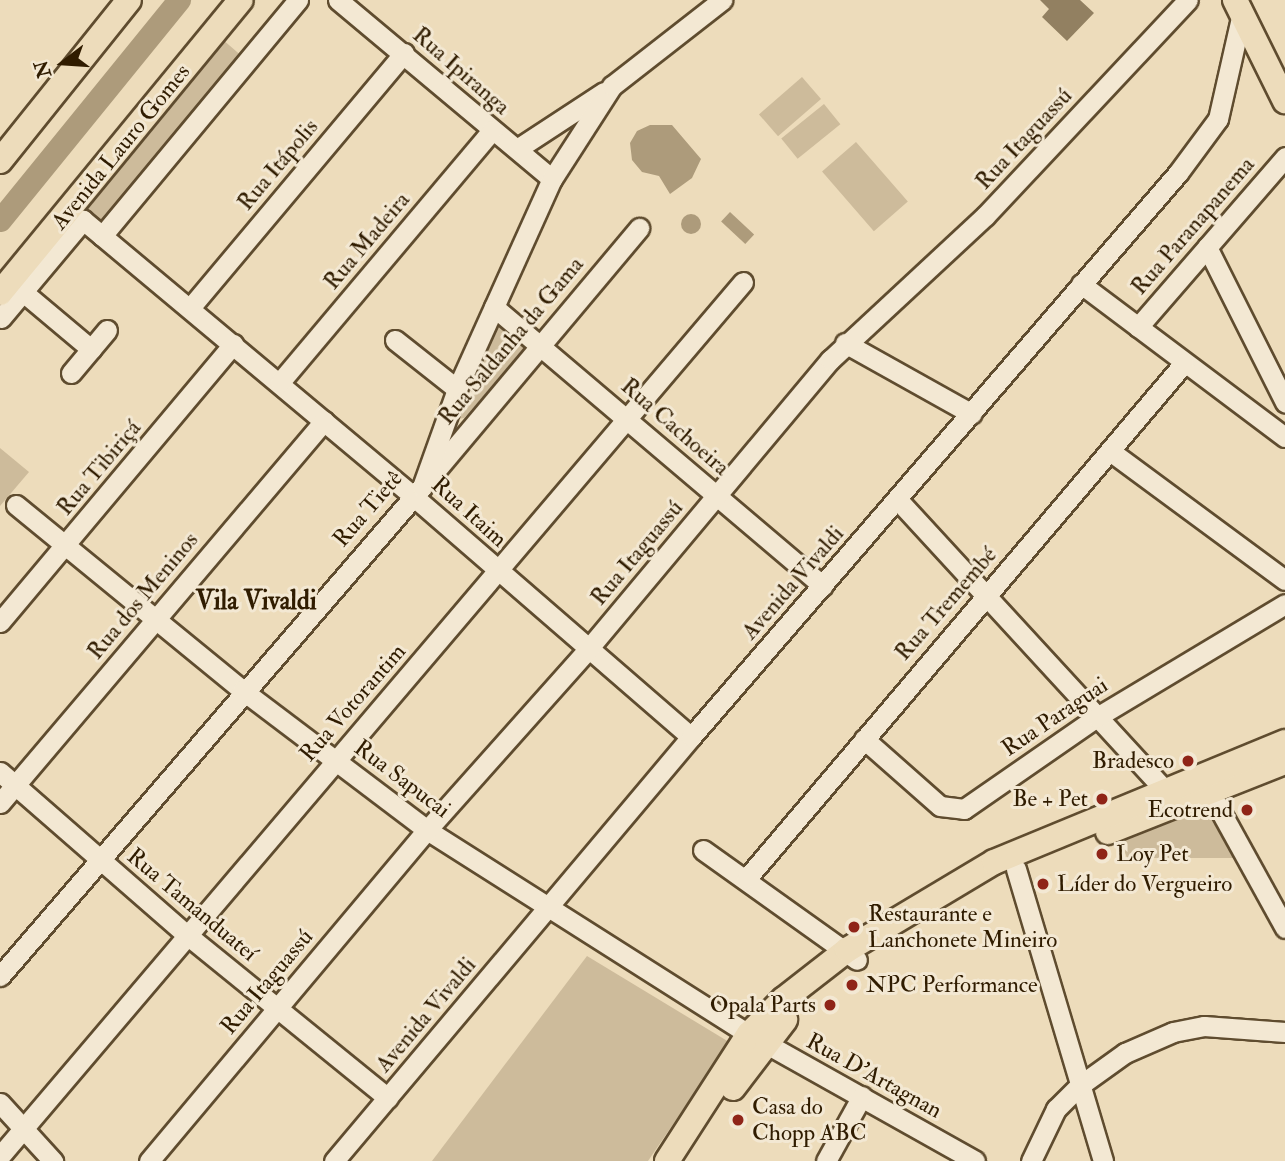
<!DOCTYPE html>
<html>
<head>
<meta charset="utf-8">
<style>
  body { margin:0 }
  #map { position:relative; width:1285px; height:1161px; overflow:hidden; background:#eddcbb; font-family:"IM FELL Double Pica",serif }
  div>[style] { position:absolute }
  .green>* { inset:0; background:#cdbb9b; transform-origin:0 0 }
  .water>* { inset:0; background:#ad9b7b; transform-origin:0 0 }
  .round { border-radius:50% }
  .river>* { height:23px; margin:-11.5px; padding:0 11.5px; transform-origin:11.5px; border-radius:11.5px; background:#ad9b7b }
  .building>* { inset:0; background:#928061 }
  .roads { filter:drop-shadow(2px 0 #5f4c2f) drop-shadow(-2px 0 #5f4c2f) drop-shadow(0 2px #5f4c2f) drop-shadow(0 -2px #5f4c2f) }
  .minor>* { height:19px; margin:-9.5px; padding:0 9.5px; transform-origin:9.5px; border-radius:9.5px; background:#f3e8d3 }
  .major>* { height:24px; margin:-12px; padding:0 12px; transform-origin:12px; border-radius:12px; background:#eddcbb }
  .dots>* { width:19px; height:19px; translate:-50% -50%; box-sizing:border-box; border:4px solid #f3e8d3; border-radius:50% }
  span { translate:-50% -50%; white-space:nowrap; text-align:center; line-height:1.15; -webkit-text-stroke:6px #f3e8d3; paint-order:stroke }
  .street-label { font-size:23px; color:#301c00 }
  .poi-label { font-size:23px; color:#301c00 }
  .right { translate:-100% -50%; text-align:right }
  .left { translate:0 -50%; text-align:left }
  .quarter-label { font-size:26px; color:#301c00; font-weight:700 }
  .north { position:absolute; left:28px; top:28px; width:70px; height:70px; -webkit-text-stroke:5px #f3e8d3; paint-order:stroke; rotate:253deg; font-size:19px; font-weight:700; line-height:28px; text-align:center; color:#301c00 }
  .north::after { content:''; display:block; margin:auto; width:24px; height:32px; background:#301c00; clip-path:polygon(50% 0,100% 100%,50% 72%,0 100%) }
</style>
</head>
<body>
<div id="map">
  <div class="green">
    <div style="left:222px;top:39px;width:28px;height:217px;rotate:41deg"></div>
    <div style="left:802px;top:77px;width:29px;height:57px;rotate:49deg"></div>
    <div style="left:824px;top:104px;width:26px;height:55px;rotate:51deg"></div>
    <div style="left:856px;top:142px;width:79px;height:45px;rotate:49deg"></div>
    <div style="clip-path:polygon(493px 327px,502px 327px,529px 345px,464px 418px,458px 419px)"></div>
    <div style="clip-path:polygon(0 448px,29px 472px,0 506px)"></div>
    <div style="clip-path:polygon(1204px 809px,1237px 858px,1127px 858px,1121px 842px)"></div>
    <div style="clip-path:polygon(587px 956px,729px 1042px,648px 1161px,432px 1161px)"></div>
  </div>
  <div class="water">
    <div style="clip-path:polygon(650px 125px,672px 125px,701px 159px,692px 178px,670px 194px,659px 176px,642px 172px,632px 160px,630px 143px,637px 131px)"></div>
    <div style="left:730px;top:212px;width:33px;height:13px;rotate:43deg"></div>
    <div class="round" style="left:681px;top:214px;width:20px;height:20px"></div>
  </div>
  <div class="river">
    <div style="left:0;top:220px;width:284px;rotate:-50.9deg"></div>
  </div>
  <div class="building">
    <div style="clip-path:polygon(1040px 0,1080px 0,1094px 13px,1067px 41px,1042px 17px,1049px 9px)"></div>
  </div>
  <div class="roads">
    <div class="minor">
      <div style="left:338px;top:0;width:279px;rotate:39.9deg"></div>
      <div style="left:517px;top:149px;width:104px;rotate:-33.2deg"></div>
      <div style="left:102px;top:236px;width:307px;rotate:-50.3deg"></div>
      <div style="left:1207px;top:247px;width:174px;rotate:63.3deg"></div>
      <div style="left:1081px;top:284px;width:255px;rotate:36.9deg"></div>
      <div style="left:23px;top:292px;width:89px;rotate:40deg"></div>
      <div style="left:494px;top:307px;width:431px;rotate:40.3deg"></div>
      <div style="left:190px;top:308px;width:333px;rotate:-50deg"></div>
      <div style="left:1px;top:318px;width:128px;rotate:-50.1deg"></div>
      <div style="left:83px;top:220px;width:430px;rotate:39.9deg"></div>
      <div style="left:413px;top:496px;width:368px;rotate:40.9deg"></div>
      <div style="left:1138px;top:327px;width:225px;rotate:-49.1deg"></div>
      <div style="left:395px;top:340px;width:79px;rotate:38.3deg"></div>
      <div style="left:845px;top:343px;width:145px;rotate:29.2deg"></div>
      <div style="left:71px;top:373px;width:56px;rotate:-50.1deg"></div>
      <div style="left:280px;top:382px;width:329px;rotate:-49.9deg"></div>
      <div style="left:1110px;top:451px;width:217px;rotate:36.4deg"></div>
      <div style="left:431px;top:476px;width:324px;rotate:-50deg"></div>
      <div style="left:898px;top:500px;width:394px;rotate:47.4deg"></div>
      <div style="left:16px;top:505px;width:292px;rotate:39.3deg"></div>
      <div style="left:242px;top:690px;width:232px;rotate:37.1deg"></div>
      <div style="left:427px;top:830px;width:381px;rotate:32.4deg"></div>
      <div style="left:749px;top:1034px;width:259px;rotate:29.3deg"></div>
      <div style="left:0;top:622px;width:363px;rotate:-50deg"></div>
      <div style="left:864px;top:739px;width:101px;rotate:41.4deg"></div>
      <div style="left:940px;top:806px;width:24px;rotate:7deg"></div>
      <div style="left:964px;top:809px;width:162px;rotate:-34.7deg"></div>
      <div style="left:1097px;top:717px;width:219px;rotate:-31deg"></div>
      <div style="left:0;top:772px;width:247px;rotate:41.1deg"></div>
      <div style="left:186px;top:934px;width:260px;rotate:39.1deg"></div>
      <div style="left:1211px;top:794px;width:153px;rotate:61.1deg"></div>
      <div style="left:0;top:803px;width:501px;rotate:-49.7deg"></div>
      <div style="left:703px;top:850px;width:189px;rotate:35.5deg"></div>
      <div style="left:1016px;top:869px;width:305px;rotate:73.4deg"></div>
      <div style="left:747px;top:878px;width:675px;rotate:-49.68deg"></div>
      <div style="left:0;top:976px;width:646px;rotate:-49.21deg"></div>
      <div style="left:422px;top:487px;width:104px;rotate:-70.3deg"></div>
      <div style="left:457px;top:389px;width:230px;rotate:-65.7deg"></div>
      <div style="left:552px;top:179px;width:111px;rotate:-57.2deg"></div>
      <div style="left:612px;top:86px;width:140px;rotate:-38deg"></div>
      <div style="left:0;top:1103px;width:79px;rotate:47.6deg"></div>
      <div style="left:0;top:1156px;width:1147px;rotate:-49.63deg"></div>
      <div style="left:149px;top:1161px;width:432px;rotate:-50deg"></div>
      <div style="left:427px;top:830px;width:244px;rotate:-48.3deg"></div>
      <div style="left:589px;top:648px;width:376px;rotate:-50.1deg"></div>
      <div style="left:830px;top:360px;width:212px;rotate:-42.9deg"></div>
      <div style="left:985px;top:216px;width:296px;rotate:-46.8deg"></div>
      <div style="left:334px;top:1161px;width:554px;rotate:-49.9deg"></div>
      <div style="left:691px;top:737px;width:745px;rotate:-49.19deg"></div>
      <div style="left:1178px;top:173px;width:67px;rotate:-53.5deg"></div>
      <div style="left:1218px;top:119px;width:109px;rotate:-77.2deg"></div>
      <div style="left:826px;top:1161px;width:74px;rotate:-61deg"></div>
      <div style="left:1031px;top:1161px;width:58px;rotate:-64.3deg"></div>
      <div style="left:1056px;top:1109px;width:33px;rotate:-45deg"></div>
      <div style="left:1079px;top:1086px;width:57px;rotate:-35.7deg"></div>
      <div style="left:1125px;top:1053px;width:52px;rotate:-23.6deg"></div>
      <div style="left:1173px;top:1032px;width:32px;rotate:-11deg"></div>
      <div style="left:1204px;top:1026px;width:81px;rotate:4.2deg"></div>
    </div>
    <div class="major">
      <div style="left:1235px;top:0;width:113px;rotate:63.7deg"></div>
      <div style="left:0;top:161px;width:206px;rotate:-51.3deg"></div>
      <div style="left:0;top:293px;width:379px;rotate:-50.6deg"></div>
      <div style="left:1108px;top:832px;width:190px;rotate:-21.6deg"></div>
      <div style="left:733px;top:1088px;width:86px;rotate:-52.6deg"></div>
      <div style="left:667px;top:1161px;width:151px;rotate:-57.2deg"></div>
      <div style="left:749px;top:1034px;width:49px;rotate:-45deg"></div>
      <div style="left:784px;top:999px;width:80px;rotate:-37.9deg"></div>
      <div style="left:847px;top:950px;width:171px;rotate:-30.9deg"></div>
      <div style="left:994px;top:862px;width:315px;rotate:-22.4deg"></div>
    </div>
  </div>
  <div class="dots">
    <div style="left:1188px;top:761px;background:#8f2418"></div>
    <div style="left:1102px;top:799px;background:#8f2418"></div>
    <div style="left:1247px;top:810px;background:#8f2418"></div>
    <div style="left:1102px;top:854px;background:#8f2418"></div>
    <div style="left:1043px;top:884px;background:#8f2418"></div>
    <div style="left:854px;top:927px;background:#8f2418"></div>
    <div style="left:852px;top:985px;background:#8f2418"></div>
    <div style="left:830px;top:1005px;background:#8f2418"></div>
    <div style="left:738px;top:1120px;background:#8f2418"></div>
  </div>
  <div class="street-label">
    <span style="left:461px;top:71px;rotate:41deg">Rua Ipiranga</span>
    <span style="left:1024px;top:139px;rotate:-47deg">Rua Itaguassú</span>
    <span style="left:121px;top:147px;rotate:-51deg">Avenida Lauro Gomes</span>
    <span style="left:278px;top:165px;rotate:-50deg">Rua Itápolis</span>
    <span style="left:1193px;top:226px;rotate:-49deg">Rua Paranapanema</span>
    <span style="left:367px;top:241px;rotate:-50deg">Rua Madeira</span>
    <span style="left:511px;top:341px;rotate:-50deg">Rua Saldanha da Gama</span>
    <span style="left:675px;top:427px;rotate:41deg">Rua Cachoeira</span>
    <span style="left:99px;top:468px;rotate:-50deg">Rua Tibiriçá</span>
    <span style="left:368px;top:509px;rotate:-49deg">Rua Tietê</span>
    <span style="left:469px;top:512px;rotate:42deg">Rua Itaim</span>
    <span style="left:637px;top:553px;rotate:-50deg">Rua Itaguassú</span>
    <span style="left:793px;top:583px;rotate:-49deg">Avenida Vivaldi</span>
    <span style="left:143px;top:596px;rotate:-50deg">Rua dos Meninos</span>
    <span style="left:946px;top:604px;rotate:-49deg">Rua Tremembé</span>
    <span style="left:353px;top:703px;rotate:-49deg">Rua Votorantim</span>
    <span style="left:1055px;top:717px;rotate:-34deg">Rua Paraguai</span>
    <span style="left:402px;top:779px;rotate:37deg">Rua Sapucai</span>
    <span style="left:192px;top:905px;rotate:40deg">Rua Tamanduateí</span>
    <span style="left:267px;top:982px;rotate:-50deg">Rua Itaguassú</span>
    <span style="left:426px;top:1015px;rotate:-50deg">Avenida Vivaldi</span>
    <span style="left:874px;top:1076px;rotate:29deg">Rua D'Artagnan</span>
  </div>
  <div class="poi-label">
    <span class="right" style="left:1174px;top:761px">Bradesco</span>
    <span class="right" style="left:1088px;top:799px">Be + Pet</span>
    <span class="right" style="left:1233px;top:810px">Ecotrend</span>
    <span class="left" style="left:1116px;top:854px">Loy Pet</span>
    <span class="left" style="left:1057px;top:884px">Líder do Vergueiro</span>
    <span class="left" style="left:868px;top:927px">Restaurante e<br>Lanchonete Mineiro</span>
    <span class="left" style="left:866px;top:985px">NPC Performance</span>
    <span class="right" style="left:816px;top:1005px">Opala Parts</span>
    <span class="left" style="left:752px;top:1120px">Casa do<br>Chopp ABC</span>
  </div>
  <div class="quarter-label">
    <span style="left:256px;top:602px">Vila Vivaldi</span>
  </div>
  <div class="north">N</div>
</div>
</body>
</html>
